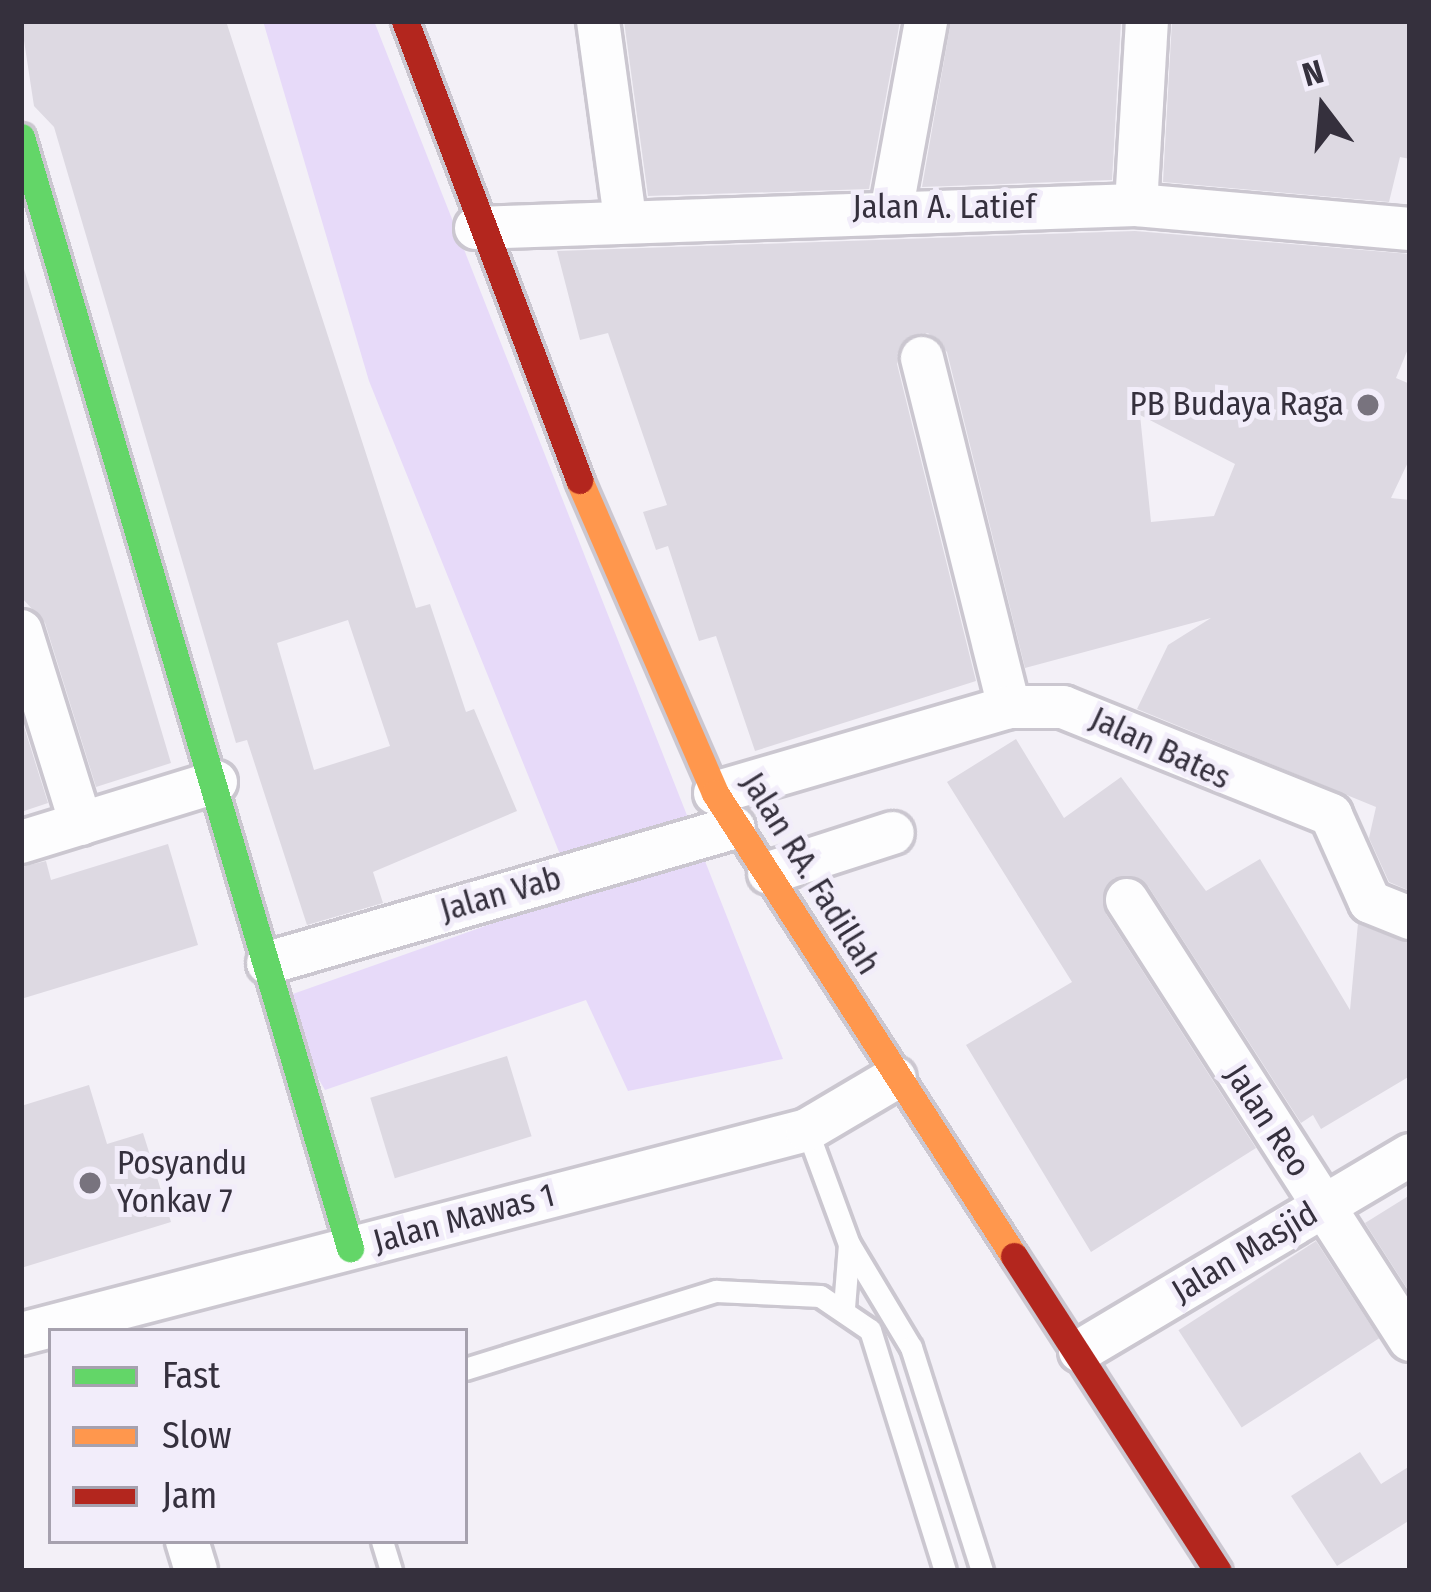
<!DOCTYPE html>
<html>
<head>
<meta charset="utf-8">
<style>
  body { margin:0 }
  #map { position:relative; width:1431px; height:1592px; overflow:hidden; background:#f3f0f7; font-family:"Fira Sans Condensed",sans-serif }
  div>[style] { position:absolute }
  .green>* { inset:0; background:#e7daf9 }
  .building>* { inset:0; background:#ddd9e2; transform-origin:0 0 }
  .roads { filter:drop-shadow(3px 0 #cbc7d0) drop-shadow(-3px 0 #cbc7d0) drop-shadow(0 3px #cbc7d0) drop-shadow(0 -3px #cbc7d0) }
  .lane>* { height:21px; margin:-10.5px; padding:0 10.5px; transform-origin:10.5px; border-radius:10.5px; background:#fdfdfe }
  .street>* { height:42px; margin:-21px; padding:0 21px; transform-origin:21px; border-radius:21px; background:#fdfdfe }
  .fast>* { height:27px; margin:-13.5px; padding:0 13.5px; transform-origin:13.5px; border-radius:13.5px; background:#63d668 }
  .slow>* { height:27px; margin:-13.5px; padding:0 13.5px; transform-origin:13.5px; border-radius:13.5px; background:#ff974d }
  .jam>* { height:27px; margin:-13.5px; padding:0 13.5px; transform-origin:13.5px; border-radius:13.5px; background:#b3261e }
  .dots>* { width:33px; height:33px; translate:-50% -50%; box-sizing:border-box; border:6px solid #f2edfa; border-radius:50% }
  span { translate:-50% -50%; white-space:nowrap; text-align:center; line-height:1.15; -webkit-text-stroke:10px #f2edfa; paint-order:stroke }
  .street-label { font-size:33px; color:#35303d }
  .poi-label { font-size:33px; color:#35303d }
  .right { translate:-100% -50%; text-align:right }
  .left { translate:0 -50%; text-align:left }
  .frame { position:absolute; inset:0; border:24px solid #35303d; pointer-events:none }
  .legend { position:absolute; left:48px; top:1328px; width:420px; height:216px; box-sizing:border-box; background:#f2edfa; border:3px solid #a6a1ae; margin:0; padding:15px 21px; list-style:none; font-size:36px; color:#35303d }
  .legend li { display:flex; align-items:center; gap:24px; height:60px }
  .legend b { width:60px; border:3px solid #a6a1ae }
  .north { position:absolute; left:1263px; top:48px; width:120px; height:120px; -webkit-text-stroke:9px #f2edfa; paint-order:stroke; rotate:344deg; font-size:33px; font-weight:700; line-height:48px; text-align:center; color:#35303d }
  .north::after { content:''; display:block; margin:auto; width:42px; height:54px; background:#35303d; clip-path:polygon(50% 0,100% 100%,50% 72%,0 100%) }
</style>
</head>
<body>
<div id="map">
  <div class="green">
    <div style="clip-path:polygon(263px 21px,374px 21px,783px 1059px,628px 1091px,586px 1000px,325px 1090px,273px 1001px,576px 894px,369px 381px)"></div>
  </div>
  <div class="building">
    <div style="clip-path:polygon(evenodd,21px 21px,226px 21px,416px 608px,430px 604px,466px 712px,474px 709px,517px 811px,373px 872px,383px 903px,307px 925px,247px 740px,236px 743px,54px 127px,34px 106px,21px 21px,348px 620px,390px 746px,314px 770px,277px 643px,348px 620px)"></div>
    <div style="clip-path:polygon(624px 21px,900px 21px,869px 189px,648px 196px)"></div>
    <div style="clip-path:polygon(951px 21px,1121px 21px,1112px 180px,922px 187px)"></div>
    <div style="clip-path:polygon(1172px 21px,1410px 21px,1410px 159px,1400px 157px,1389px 202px,1163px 182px)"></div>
    <div style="clip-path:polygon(evenodd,1135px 231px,1410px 254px,1410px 344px,1396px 378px,1410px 384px,1410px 458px,1391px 498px,1410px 500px,1410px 891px,1389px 882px,1369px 838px,1376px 807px,1137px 709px,1168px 645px,1211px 618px,1025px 668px,947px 352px,928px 333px,904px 341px,897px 364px,976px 681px,755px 751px,716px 636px,699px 641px,668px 546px,656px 550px,643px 512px,667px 505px,608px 333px,580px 340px,557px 251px,1135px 231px,1140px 415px,1235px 464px,1214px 516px,1151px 522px,1140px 415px)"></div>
    <div style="clip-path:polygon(21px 259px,171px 763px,96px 787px,45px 623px,21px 597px)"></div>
    <div style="clip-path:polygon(21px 717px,48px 803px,21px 812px)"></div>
    <div style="clip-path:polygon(1016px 739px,1064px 818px,1121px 777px,1206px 891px,1260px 859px,1350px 1010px,1358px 923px,1410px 943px,1410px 1076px,1321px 1129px,1313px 1115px,1301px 1123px,1148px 886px,1114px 878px,1106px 914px,1256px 1148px,1091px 1252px,966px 1045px,1072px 982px,947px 782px)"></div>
    <div style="clip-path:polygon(168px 844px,198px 945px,21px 999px,21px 867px,46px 861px,51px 880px)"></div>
    <div style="left:507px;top:1056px;width:84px;height:143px;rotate:73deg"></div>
    <div style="clip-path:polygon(89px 1085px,107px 1144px,143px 1133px,171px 1222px,21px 1268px,21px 1106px)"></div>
    <div style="clip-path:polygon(1410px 1195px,1410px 1293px,1365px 1223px)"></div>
    <div style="left:1316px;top:1241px;width:116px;height:164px;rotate:57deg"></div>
    <div style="clip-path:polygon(1360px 1452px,1381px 1484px,1410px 1466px,1410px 1520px,1337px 1566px,1291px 1496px)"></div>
  </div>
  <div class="roads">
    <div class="lane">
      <div style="left:807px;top:1130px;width:121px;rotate:69.8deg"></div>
      <div style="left:849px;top:1244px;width:63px;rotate:94.5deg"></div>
      <div style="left:849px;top:1244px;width:120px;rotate:59deg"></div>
      <div style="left:911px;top:1347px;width:235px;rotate:72.4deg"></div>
      <div style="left:465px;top:1369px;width:263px;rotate:-17.3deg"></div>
      <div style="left:716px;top:1291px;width:104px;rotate:2.8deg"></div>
      <div style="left:820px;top:1296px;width:60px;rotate:34.2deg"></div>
      <div style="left:870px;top:1330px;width:252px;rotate:72.7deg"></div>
      <div style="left:382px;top:1541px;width:31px;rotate:73deg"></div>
    </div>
    <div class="street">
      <div style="left:598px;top:21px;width:191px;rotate:82.2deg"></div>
      <div style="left:1136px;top:205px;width:184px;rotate:-86.6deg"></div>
      <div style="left:892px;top:207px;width:189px;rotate:-79.6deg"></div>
      <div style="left:476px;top:228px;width:660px;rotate:-2deg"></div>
      <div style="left:1136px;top:205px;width:275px;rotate:5deg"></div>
      <div style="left:922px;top:358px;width:360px;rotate:76deg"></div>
      <div style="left:21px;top:631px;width:202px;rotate:72.7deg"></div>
      <div style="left:715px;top:793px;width:306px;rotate:-16.3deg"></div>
      <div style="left:1009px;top:707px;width:54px"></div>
      <div style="left:1063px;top:707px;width:289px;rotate:21.9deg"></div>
      <div style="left:1331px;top:815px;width:95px;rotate:65.9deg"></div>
      <div style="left:1370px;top:902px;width:43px;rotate:21.8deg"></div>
      <div style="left:21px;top:842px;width:204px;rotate:-17.1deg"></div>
      <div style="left:769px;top:873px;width:130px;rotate:-17.9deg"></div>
      <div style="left:1127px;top:900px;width:523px;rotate:57.25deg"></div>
      <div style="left:268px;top:963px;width:485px;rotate:-16.2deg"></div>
      <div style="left:21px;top:1334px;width:812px;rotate:-14.55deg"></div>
      <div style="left:807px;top:1130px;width:102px;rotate:-30.6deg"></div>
      <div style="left:1080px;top:1351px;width:384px;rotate:-30.7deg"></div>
      <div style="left:187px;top:1541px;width:31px;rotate:73deg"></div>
    </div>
    <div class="fast">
      <div style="left:21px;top:137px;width:1159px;rotate:73.5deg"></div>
    </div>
    <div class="slow">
      <div style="left:579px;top:480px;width:341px;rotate:66.5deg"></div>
      <div style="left:715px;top:793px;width:551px;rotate:57.15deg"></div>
    </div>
    <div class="jam">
      <div style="left:405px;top:21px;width:491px;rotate:69.2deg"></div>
      <div style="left:1014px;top:1256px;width:375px;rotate:57.1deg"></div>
    </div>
  </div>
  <div class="dots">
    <div style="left:1368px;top:405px;background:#78737e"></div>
    <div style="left:90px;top:1183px;background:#78737e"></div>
  </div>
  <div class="street-label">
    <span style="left:944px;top:208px">Jalan A. Latief</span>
    <span style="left:1160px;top:749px;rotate:25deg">Jalan Bates</span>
    <span style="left:810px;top:874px;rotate:58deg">Jalan RA. Fadillah</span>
    <span style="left:501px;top:895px;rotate:-16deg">Jalan Vab</span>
    <span style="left:1267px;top:1121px;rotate:57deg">Jalan Reo</span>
    <span style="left:464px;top:1219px;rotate:-15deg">Jalan Mawas 1</span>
    <span style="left:1245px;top:1253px;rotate:-31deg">Jalan Masjid</span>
  </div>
  <div class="poi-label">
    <span class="right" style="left:1344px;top:405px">PB Budaya Raga</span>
    <span class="left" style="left:117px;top:1183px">Posyandu<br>Yonkav 7</span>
  </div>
  <div class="frame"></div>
  <ul class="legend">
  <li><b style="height:15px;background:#63d668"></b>Fast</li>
  <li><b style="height:15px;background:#ff974d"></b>Slow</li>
  <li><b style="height:15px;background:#b3261e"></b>Jam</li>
  </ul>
  <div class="north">N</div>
</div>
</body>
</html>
